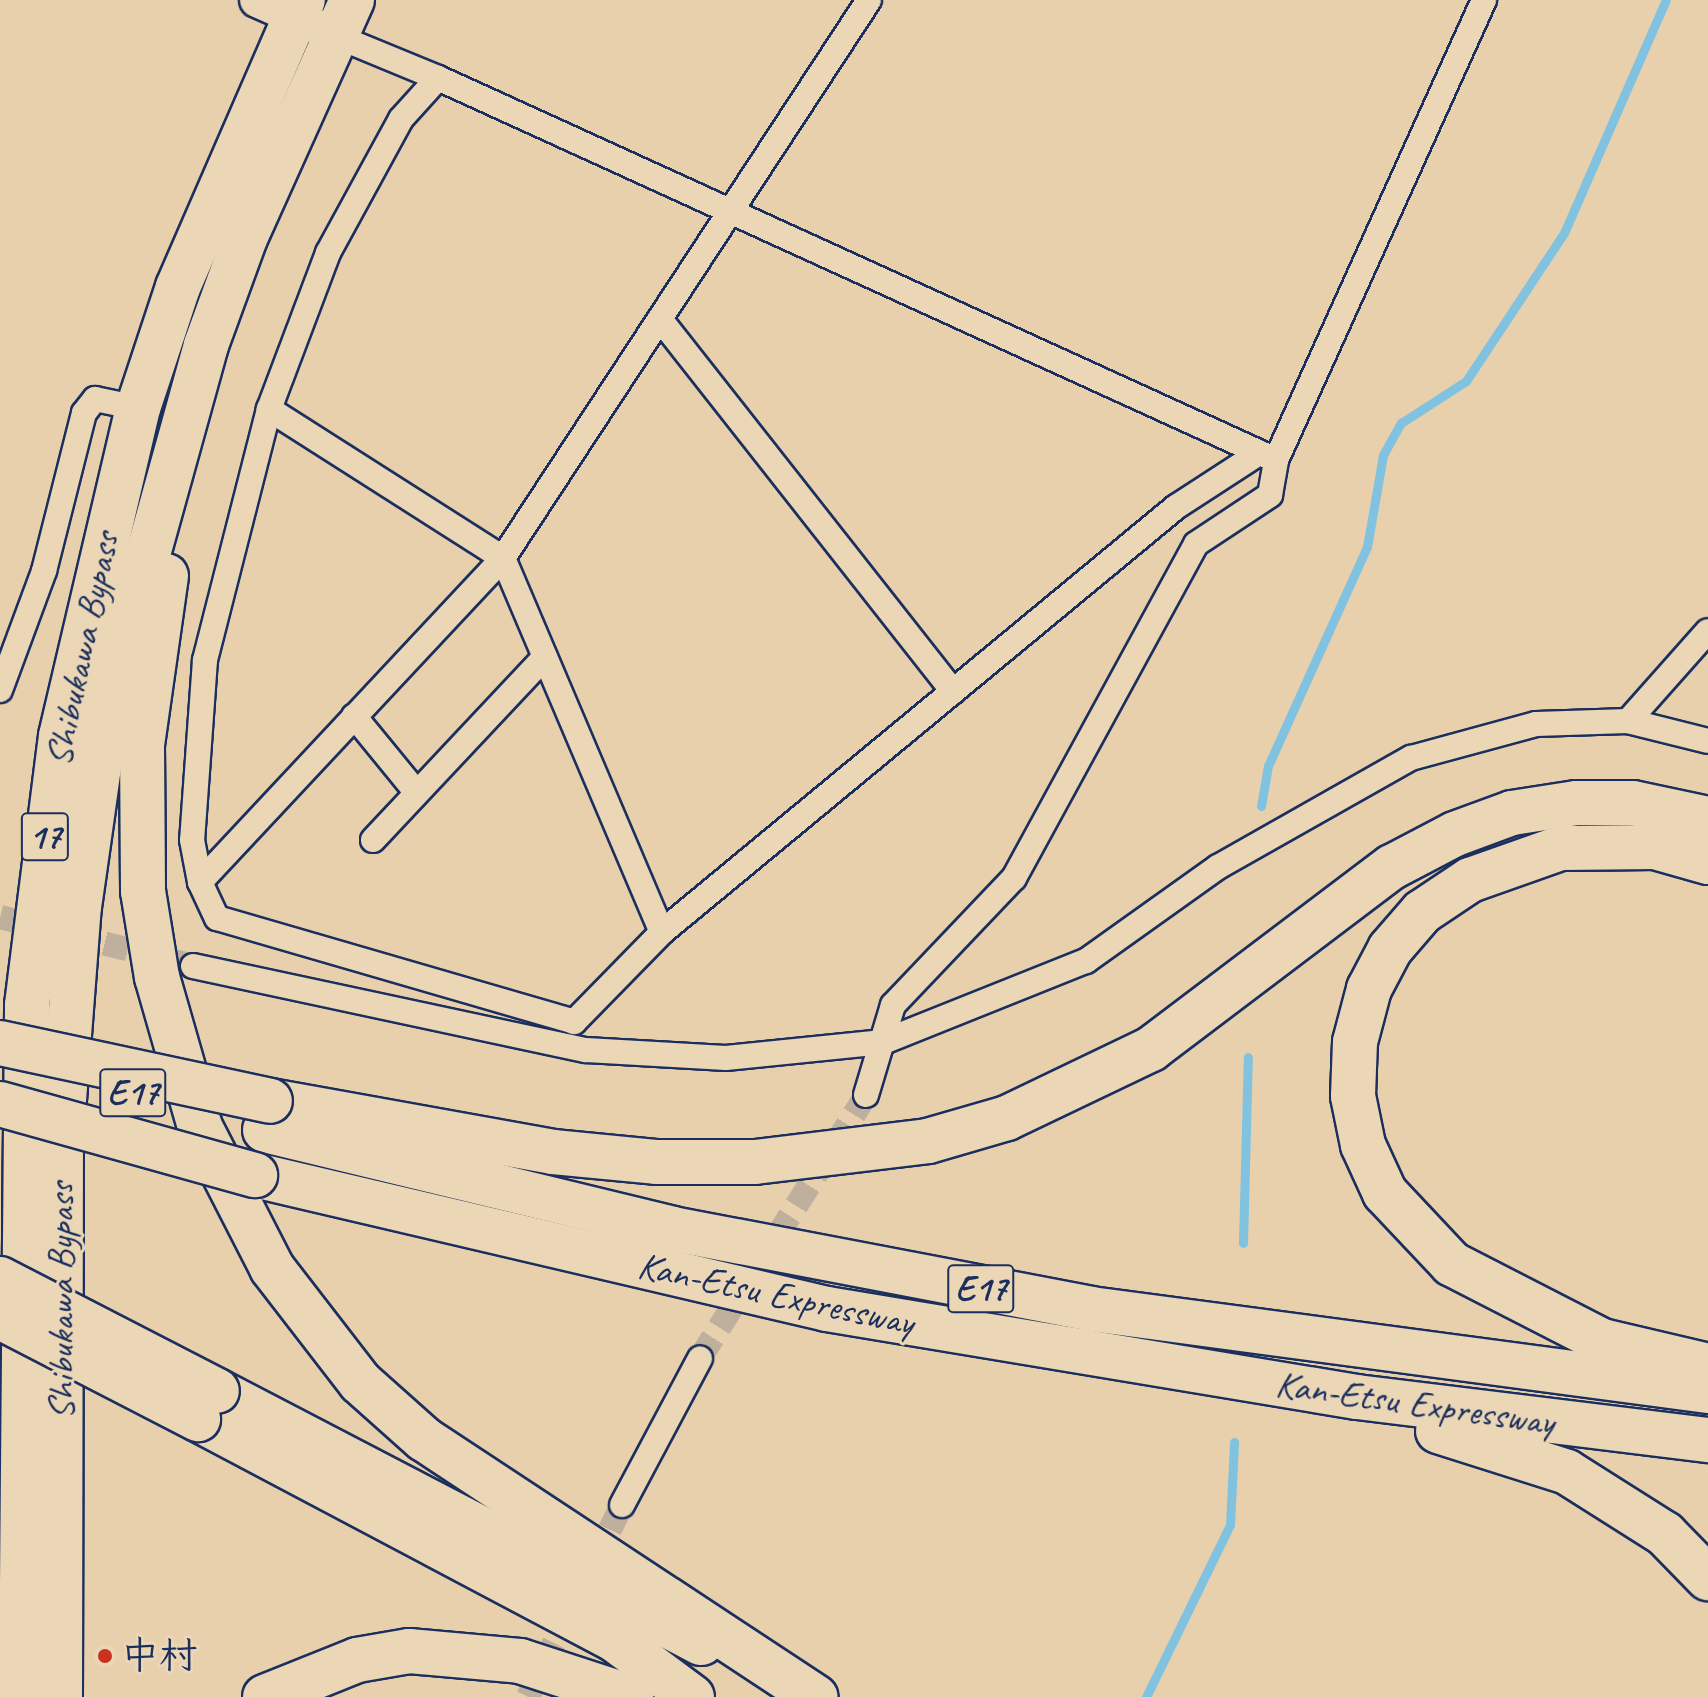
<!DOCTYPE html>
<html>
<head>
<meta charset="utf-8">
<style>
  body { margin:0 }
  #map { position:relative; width:1708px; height:1697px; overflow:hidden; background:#e8d0ad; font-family:Caveat,"Klee One",sans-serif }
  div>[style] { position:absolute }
  .stream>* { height:9px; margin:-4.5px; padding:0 4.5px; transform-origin:4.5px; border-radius:4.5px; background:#80c2e0 }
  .street-tunnel>* { height:24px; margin-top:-12px; transform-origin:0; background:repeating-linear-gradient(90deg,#bfb09d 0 24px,transparent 0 36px) }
  .roads { filter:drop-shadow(2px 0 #1b2f5e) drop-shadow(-2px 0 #1b2f5e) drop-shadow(0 2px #1b2f5e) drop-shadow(0 -2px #1b2f5e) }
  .street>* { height:24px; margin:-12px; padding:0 12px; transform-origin:12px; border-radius:12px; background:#ebd6b5 }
  .secondary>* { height:34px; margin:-17px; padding:0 17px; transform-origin:17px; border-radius:17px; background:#ebd6b5 }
  .highway>* { height:44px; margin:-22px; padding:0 22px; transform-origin:22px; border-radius:22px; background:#ebd6b5 }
  .bridges { filter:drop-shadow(2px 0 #1b2f5e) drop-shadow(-2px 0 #1b2f5e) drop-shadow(0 2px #1b2f5e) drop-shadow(0 -2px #1b2f5e) }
  .highway-bridge>* { height:44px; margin:-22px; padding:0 22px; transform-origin:22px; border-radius:22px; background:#ebd6b5 }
  .dots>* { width:22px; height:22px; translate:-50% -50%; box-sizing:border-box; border:4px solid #ebd6b5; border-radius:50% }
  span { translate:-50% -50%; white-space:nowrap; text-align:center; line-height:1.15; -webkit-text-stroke:6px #ebd6b5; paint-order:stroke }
  .shield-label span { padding:2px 6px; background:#ebd6b5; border:2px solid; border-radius:6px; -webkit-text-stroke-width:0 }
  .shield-label { font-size:36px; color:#1b2f5e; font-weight:700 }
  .street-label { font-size:38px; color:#1b2f5e }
  .poi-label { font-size:38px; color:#1b2f5e; font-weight:700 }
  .left { translate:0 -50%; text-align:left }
</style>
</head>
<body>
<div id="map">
  <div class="stream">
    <div style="left:1261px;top:806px;width:41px;rotate:-80.1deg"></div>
    <div style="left:1268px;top:766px;width:240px;rotate:-65.7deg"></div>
    <div style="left:1367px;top:547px;width:93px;rotate:-80.1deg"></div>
    <div style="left:1383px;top:455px;width:37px;rotate:-61deg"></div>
    <div style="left:1401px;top:423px;width:77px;rotate:-32.9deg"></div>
    <div style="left:1466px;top:381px;width:178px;rotate:-56.5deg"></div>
    <div style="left:1564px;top:233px;width:254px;rotate:-66.4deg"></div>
    <div style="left:1243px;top:1243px;width:186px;rotate:-88.5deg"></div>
    <div style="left:1146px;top:1697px;width:191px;rotate:-64deg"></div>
    <div style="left:1230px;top:1525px;width:83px;rotate:-87.2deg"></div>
  </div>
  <div class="street-tunnel">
    <div style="left:0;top:917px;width:199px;rotate:14.2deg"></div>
    <div style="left:700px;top:1358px;width:311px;rotate:-57.7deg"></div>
    <div style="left:594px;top:1562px;width:64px;rotate:-63.8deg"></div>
    <div style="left:528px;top:1697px;width:101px;rotate:-64.2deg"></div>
  </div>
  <div class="roads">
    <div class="street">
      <div style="left:336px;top:36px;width:110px;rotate:22.4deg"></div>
      <div style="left:438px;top:78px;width:55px;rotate:132.1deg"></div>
      <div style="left:401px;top:119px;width:153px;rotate:118.6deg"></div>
      <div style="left:328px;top:253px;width:167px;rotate:110.7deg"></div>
      <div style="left:269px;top:409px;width:259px;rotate:104.3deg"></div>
      <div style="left:205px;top:660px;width:180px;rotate:94.1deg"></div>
      <div style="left:192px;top:840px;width:43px;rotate:79.2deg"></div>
      <div style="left:200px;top:882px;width:40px;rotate:65deg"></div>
      <div style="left:217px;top:918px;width:372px;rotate:16.2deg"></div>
      <div style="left:438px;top:78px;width:921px;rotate:24.51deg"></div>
      <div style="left:660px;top:319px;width:474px;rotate:51.8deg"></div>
      <div style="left:269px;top:409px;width:277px;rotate:32.5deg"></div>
      <div style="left:503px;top:558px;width:406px;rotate:67deg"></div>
      <div style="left:0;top:690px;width:127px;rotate:-69.7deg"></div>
      <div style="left:44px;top:571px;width:163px;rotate:-75.8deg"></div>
      <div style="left:84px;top:413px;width:18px;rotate:-52deg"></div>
      <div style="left:95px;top:399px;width:44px;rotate:11.8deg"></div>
      <div style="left:354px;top:716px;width:99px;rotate:50.7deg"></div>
      <div style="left:1628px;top:721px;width:120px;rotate:-48.4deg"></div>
      <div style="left:373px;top:840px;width:251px;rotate:-46.8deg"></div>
      <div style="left:200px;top:882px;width:444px;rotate:-46.9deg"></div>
      <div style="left:503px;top:558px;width:667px;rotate:-56.74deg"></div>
      <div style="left:193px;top:966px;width:402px;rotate:12.1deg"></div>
      <div style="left:586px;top:1050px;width:140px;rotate:3.3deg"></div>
      <div style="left:726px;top:1058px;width:158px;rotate:-5.8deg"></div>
      <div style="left:883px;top:1042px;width:219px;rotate:-21.8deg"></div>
      <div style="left:1086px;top:961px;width:162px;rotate:-35.5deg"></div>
      <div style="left:1218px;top:867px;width:222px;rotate:-29.5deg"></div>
      <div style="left:1411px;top:758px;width:130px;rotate:-15.2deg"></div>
      <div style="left:1536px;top:724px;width:92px;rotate:-1.9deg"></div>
      <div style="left:1628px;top:721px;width:82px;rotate:14deg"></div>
      <div style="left:574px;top:1022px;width:126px;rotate:-45.6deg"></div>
      <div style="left:662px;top:932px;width:667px;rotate:-39.59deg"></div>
      <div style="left:1176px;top:507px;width:99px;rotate:-33deg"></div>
      <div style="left:866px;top:1095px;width:94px;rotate:-73.3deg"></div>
      <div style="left:893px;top:1005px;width:175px;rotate:-46.4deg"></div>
      <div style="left:1014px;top:878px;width:380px;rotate:-61.4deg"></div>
      <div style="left:1196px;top:544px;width:89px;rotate:-33.5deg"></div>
      <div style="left:1270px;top:495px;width:36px;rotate:-80deg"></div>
      <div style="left:1276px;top:460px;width:505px;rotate:-65.67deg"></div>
      <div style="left:622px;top:1505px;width:166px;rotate:-62deg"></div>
    </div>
    <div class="secondary">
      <div style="left:257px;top:0;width:67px;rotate:23.9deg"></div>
    </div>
    <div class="highway">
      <div style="left:166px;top:576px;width:171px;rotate:98.1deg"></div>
      <div style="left:142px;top:745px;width:146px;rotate:89.6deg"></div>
      <div style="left:143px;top:891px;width:87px;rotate:80.8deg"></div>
      <div style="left:157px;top:977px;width:156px;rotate:74deg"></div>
      <div style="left:200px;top:1127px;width:158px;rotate:62.9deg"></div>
      <div style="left:272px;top:1268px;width:144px;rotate:52.3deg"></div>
      <div style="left:360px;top:1382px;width:86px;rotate:41.7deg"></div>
      <div style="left:424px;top:1439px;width:469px;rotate:33.4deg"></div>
      <div style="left:270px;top:1101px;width:288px;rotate:10.2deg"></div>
      <div style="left:553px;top:1152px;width:103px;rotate:5.5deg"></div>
      <div style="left:656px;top:1162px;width:99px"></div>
      <div style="left:755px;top:1162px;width:174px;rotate:-6.9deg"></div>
      <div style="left:928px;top:1141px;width:82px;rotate:-16.2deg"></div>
      <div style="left:1007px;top:1118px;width:160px;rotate:-25.6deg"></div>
      <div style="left:1151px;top:1049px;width:302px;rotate:-37.1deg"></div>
      <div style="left:1392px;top:867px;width:71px;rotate:-27.6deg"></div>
      <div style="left:1455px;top:834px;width:61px;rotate:-20.2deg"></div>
      <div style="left:1512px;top:813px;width:65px;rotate:-8.9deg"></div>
      <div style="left:1576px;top:803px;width:57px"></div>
      <div style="left:1633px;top:803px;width:77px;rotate:12deg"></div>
      <div style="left:265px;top:1130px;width:420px;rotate:13.6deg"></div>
      <div style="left:673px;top:1229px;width:426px;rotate:10.8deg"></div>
      <div style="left:1091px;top:1309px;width:622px;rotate:7.57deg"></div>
      <div style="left:255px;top:1175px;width:587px;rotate:13.18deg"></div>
      <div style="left:827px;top:1309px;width:537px;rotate:9.43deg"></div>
      <div style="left:1357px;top:1397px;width:354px;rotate:7deg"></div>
      <div style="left:1704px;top:1365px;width:105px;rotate:-166.8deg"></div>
      <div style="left:1602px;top:1341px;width:169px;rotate:-152.8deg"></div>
      <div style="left:1452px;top:1264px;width:98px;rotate:-133.3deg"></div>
      <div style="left:1385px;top:1193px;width:53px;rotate:-114.6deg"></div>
      <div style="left:1363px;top:1145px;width:50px;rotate:-101.5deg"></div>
      <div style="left:1353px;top:1096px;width:54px;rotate:-87.9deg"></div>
      <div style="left:1355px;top:1042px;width:55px;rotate:-75.2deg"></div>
      <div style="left:1369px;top:989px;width:45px;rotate:-62.3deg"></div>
      <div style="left:1390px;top:949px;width:49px;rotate:-49.1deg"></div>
      <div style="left:1422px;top:912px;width:58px;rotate:-33.7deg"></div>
      <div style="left:1470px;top:880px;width:96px;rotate:-19.4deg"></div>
      <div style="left:1561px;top:848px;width:94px;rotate:-0.6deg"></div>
      <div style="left:1655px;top:847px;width:55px;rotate:15.8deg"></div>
      <div style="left:217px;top:1391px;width:546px;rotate:27.5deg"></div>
      <div style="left:198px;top:1419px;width:471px;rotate:27.9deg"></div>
      <div style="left:614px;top:1639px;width:97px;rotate:36.6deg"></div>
      <div style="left:1438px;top:1431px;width:135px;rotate:17.6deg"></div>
      <div style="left:1567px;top:1472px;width:116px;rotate:32.3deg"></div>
      <div style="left:1665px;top:1534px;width:62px;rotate:45.7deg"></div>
      <div style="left:21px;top:1697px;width:692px;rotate:-89.5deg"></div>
      <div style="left:27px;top:1005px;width:271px;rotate:-82.8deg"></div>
      <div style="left:61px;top:736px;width:337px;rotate:-76.8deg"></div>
      <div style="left:138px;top:408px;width:127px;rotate:-71.7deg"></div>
      <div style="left:178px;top:287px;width:313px;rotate:-66.5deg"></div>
      <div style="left:60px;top:1697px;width:558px;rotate:-89.9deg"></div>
      <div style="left:61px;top:1139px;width:233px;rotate:-85.6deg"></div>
      <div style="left:79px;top:907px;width:214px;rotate:-81.9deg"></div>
      <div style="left:109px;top:695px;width:363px;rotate:-74.5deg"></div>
      <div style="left:206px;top:345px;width:114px;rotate:-70deg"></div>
      <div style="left:245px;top:238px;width:261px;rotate:-65.8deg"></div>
      <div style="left:265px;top:1697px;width:99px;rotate:-21.9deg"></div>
      <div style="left:357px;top:1660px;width:53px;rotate:-9.8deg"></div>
      <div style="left:409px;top:1651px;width:111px;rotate:5.1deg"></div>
      <div style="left:520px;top:1661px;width:117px;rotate:18deg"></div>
    </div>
  </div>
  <div class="bridges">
    <div class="highway-bridge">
      <div style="left:0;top:1043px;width:276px;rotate:12.1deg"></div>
      <div style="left:0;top:1104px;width:265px;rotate:15.6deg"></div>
      <div style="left:0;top:1279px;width:244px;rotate:27.3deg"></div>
      <div style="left:0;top:1317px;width:223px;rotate:27.3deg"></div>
    </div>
  </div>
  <div class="dots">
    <div style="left:105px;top:1656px;background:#c8321e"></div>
  </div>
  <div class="shield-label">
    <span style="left:45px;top:837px">17</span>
    <span style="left:133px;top:1093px">E17</span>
    <span style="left:981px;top:1289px">E17</span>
  </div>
  <div class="street-label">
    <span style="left:82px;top:649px;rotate:-78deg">Shibukawa Bypass</span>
    <span style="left:776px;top:1294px;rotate:12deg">Kan-Etsu Expressway</span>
    <span style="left:61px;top:1301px;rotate:-90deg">Shibukawa Bypass</span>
    <span style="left:1415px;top:1403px;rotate:8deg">Kan-Etsu Expressway</span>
  </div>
  <div class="poi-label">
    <span class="left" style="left:121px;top:1656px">中村</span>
  </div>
</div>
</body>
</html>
